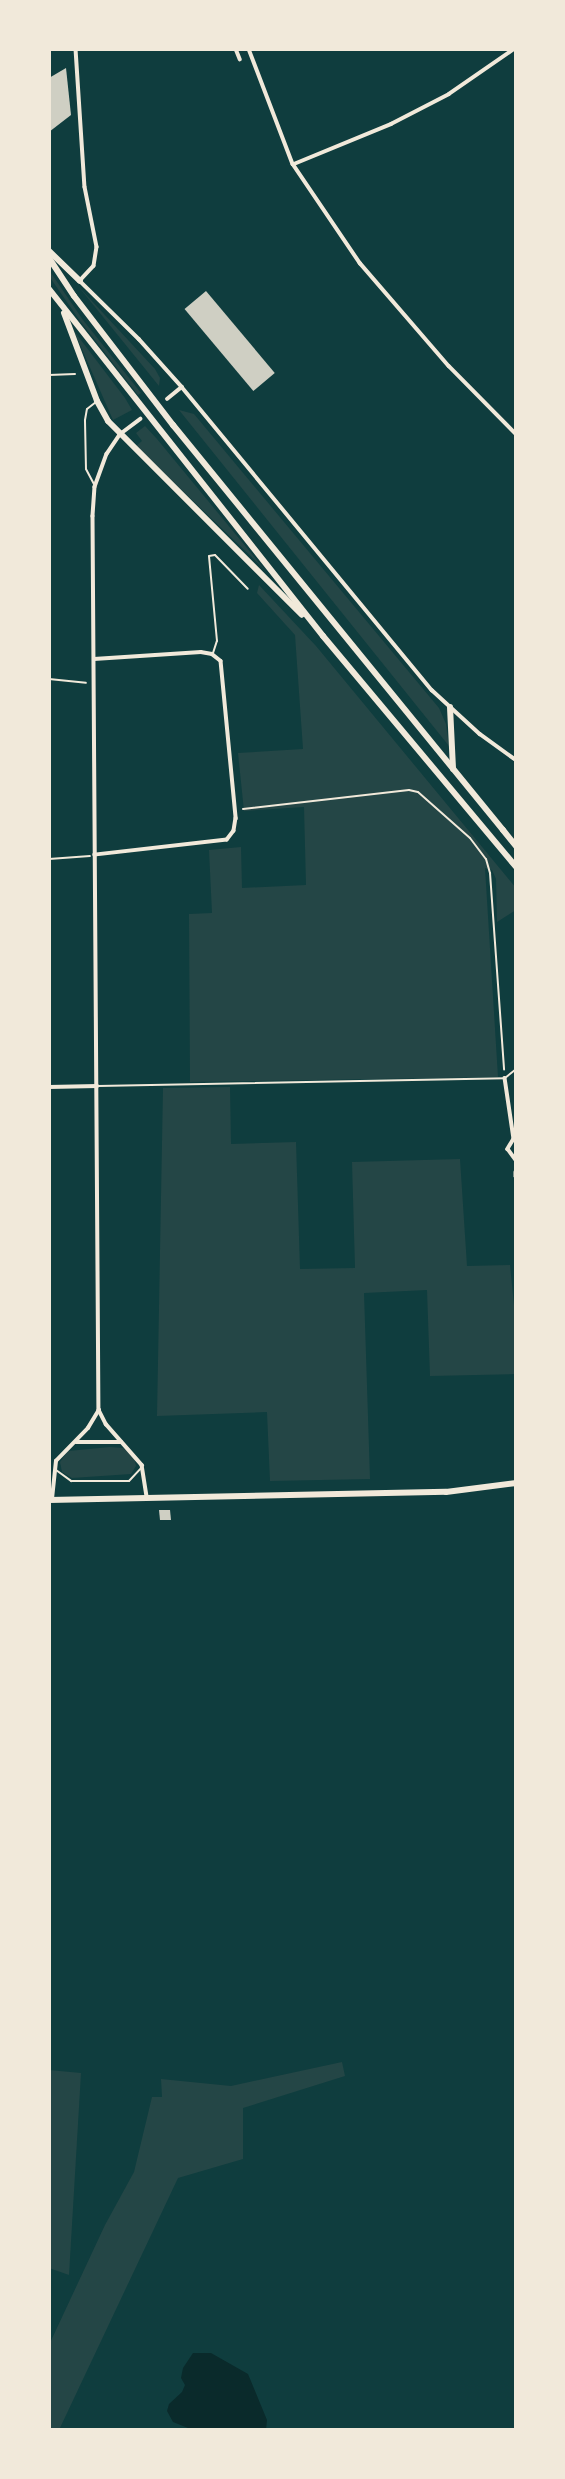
<!DOCTYPE html>
<html>
<head>
<meta charset="utf-8">
<style>
  body { margin:0 }
  #map { position:relative; width:565px; height:2479px; overflow:hidden; background:#0f3d3e; font-family:Arial,sans-serif }
  div>[style] { position:absolute }
  .green>* { inset:0; background:#244646 }
  .water>* { inset:0; background:#0a2a2b }
  .building>* { inset:0; background:#cfcfc3; transform-origin:0 0 }
  .path>* { height:2px; margin:-1px; padding:0 1px; transform-origin:1px; border-radius:1px; background:#f1e9da }
  .service>* { height:2px; margin:-1px; padding:0 1px; transform-origin:1px; border-radius:1px; background:#f1e9da }
  .minor>* { height:3.5px; margin:-1.75px; padding:0 1.75px; transform-origin:1.75px; border-radius:1.75px; background:#f1e9da }
  .primary>* { height:6px; margin:-3px; padding:0 3px; transform-origin:3px; border-radius:3px; background:#f1e9da }
  .trunk>* { height:6px; margin:-3px; padding:0 3px; transform-origin:3px; border-radius:3px; background:#f1e9da }
  span { translate:-50% -50%; white-space:nowrap; text-align:center; line-height:1.15; -webkit-text-stroke:5px #f1e9da; paint-order:stroke }
  .frame { position:absolute; inset:0; border:51px solid #f1e9da; pointer-events:none }
</style>
</head>
<body>
<div id="map">
  <div class="green">
    <div style="clip-path:polygon(49px 270px,83px 320px,141px 393px,138px 395px,80px 321px,49px 276px)"></div>
    <div style="clip-path:polygon(78px 286px,155px 369px,160px 378px,159px 386px)"></div>
    <div style="clip-path:polygon(74px 331px,125px 398px,132px 410px,113px 420px)"></div>
    <div style="clip-path:polygon(179px 410px,194px 414px,439px 708px,446px 724px,449px 746px)"></div>
    <div style="clip-path:polygon(145px 426px,157px 439px,265px 570px,136px 446px,142px 441px,136px 433px)"></div>
    <div style="clip-path:polygon(259px 585px,316px 646px,516px 888px,516px 910px,497px 922px,496px 879px,492px 870px,485px 868px,498px 1077px,190px 1082px,189px 914px,212px 913px,209px 850px,241px 847px,242px 888px,306px 885px,304px 807px,244px 811px,238px 753px,303px 749px,295px 635px,257px 593px)"></div>
    <div style="clip-path:polygon(230px 1087px,231px 1144px,296px 1142px,300px 1269px,355px 1268px,352px 1162px,460px 1159px,467px 1266px,510px 1265px,516px 1325px,516px 1374px,430px 1376px,427px 1290px,364px 1293px,370px 1479px,270px 1481px,267px 1412px,157px 1416px,163px 1088px)"></div>
    <div style="clip-path:polygon(110px 1447px,123px 1448px,134px 1457px,136px 1466px,131px 1474px,72px 1478px,62px 1472px,60px 1462px,68px 1451px)"></div>
    <div style="clip-path:polygon(342px 2062px,345px 2076px,243px 2108px,243px 2159px,178px 2178px,59px 2430px,49px 2430px,49px 2345px,105px 2225px,134px 2172px,152px 2097px,162px 2097px,161px 2079px,231px 2086px)"></div>
    <div style="clip-path:polygon(49px 2070px,81px 2073px,69px 2275px,49px 2268px)"></div>
  </div>
  <div class="water">
    <div style="clip-path:polygon(193px 2353px,211px 2353px,248px 2374px,267px 2420px,266px 2430px,193px 2430px,173px 2422px,167px 2411px,169px 2404px,182px 2392px,185px 2385px,181px 2378px,183px 2368px)"></div>
  </div>
  <div class="building">
    <div style="clip-path:polygon(66px 68px,71px 115px,49px 132px,49px 78px)"></div>
    <div style="left:206px;top:291px;width:107px;height:28px;rotate:50deg"></div>
    <div style="clip-path:polygon(159px 1510px,170px 1510px,171px 1520px,160px 1520px)"></div>
  </div>
  <div class="path">
    <div style="left:49px;top:679px;width:37px;rotate:6deg"></div>
    <div style="left:243px;top:809px;width:167px;rotate:-6.5deg"></div>
    <div style="left:409px;top:790px;width:9px;rotate:13deg"></div>
    <div style="left:418px;top:792px;width:69px;rotate:41.5deg"></div>
    <div style="left:470px;top:838px;width:26px;rotate:53deg"></div>
    <div style="left:486px;top:859px;width:15px;rotate:74deg"></div>
    <div style="left:490px;top:873px;width:197px;rotate:85.9deg"></div>
    <div style="left:49px;top:859px;width:41px;rotate:-4.2deg"></div>
  </div>
  <div class="service">
    <div style="left:49px;top:375px;width:26px;rotate:-2deg"></div>
    <div style="left:95px;top:486px;width:19px;rotate:-118deg"></div>
    <div style="left:86px;top:469px;width:49px;rotate:-91.2deg"></div>
    <div style="left:85px;top:420px;width:11px;rotate:-80deg"></div>
    <div style="left:87px;top:409px;width:11px;rotate:-38deg"></div>
    <div style="left:213px;top:653px;width:13px;rotate:-72deg"></div>
    <div style="left:217px;top:641px;width:85px;rotate:-95.4deg"></div>
    <div style="left:209px;top:556px;width:6px;rotate:-9deg"></div>
    <div style="left:215px;top:555px;width:47px;rotate:45.9deg"></div>
    <div style="left:98px;top:1086px;width:407px;rotate:-1.1deg"></div>
    <div style="left:505px;top:1078px;width:14px;rotate:-39deg"></div>
    <div style="left:56px;top:1470px;width:19px;rotate:36deg"></div>
    <div style="left:71px;top:1481px;width:58px"></div>
    <div style="left:129px;top:1481px;width:18px;rotate:-47deg"></div>
  </div>
  <div class="minor">
    <div style="left:76px;top:49px;width:138px;rotate:86.3deg"></div>
    <div style="left:85px;top:187px;width:61px;rotate:78.7deg"></div>
    <div style="left:97px;top:247px;width:19px;rotate:99deg"></div>
    <div style="left:94px;top:266px;width:21px;rotate:133deg"></div>
    <div style="left:80px;top:281px;width:83px;rotate:44.5deg"></div>
    <div style="left:139px;top:339px;width:64px;rotate:48.1deg"></div>
    <div style="left:182px;top:387px;width:393px;rotate:50.5deg"></div>
    <div style="left:432px;top:690px;width:65px;rotate:42.5deg"></div>
    <div style="left:480px;top:734px;width:44px;rotate:35.8deg"></div>
    <div style="left:236px;top:49px;width:11px;rotate:68deg"></div>
    <div style="left:249px;top:49px;width:123px;rotate:69.1deg"></div>
    <div style="left:293px;top:164px;width:120px;rotate:55.9deg"></div>
    <div style="left:360px;top:263px;width:136px;rotate:49.2deg"></div>
    <div style="left:449px;top:366px;width:95px;rotate:45.4deg"></div>
    <div style="left:294px;top:164px;width:105px;rotate:-22.4deg"></div>
    <div style="left:391px;top:124px;width:65px;rotate:-27.3deg"></div>
    <div style="left:449px;top:94px;width:79px;rotate:-34.7deg"></div>
    <div style="left:167px;top:399px;width:19px;rotate:-39deg"></div>
    <div style="left:141px;top:419px;width:26px;rotate:143deg"></div>
    <div style="left:120px;top:435px;width:23px;rotate:124deg"></div>
    <div style="left:107px;top:454px;width:35px;rotate:110deg"></div>
    <div style="left:95px;top:487px;width:29px;rotate:94deg"></div>
    <div style="left:93px;top:516px;width:894px;rotate:89.62deg"></div>
    <div style="left:99px;top:1410px;width:16px;rotate:63deg"></div>
    <div style="left:106px;top:1424px;width:55px;rotate:48.7deg"></div>
    <div style="left:142px;top:1465px;width:32px;rotate:81deg"></div>
    <div style="left:94px;top:659px;width:107px;rotate:-3.7deg"></div>
    <div style="left:201px;top:652px;width:11px;rotate:10deg"></div>
    <div style="left:212px;top:654px;width:11px;rotate:38deg"></div>
    <div style="left:221px;top:661px;width:158px;rotate:84.5deg"></div>
    <div style="left:236px;top:818px;width:13px;rotate:99deg"></div>
    <div style="left:234px;top:831px;width:11px;rotate:128deg"></div>
    <div style="left:227px;top:840px;width:133px;rotate:173.5deg"></div>
    <div style="left:505px;top:1078px;width:62px;rotate:81.6deg"></div>
    <div style="left:49px;top:1087px;width:48px;rotate:-1.2deg"></div>
    <div style="left:514px;top:1139px;width:12px;rotate:121deg"></div>
    <div style="left:508px;top:1149px;width:14px;rotate:54deg"></div>
    <div style="left:516px;top:1172px;width:4px;rotate:90deg"></div>
    <div style="left:76px;top:1442px;width:45px"></div>
    <div style="left:52px;top:1499px;width:38px;rotate:-84deg"></div>
    <div style="left:56px;top:1461px;width:46px;rotate:-45.9deg"></div>
    <div style="left:88px;top:1428px;width:21px;rotate:-59deg"></div>
  </div>
  <div class="primary">
    <div style="left:49px;top:251px;width:43px;rotate:44.1deg"></div>
    <div style="left:49px;top:258px;width:45px;rotate:56.7deg"></div>
    <div style="left:74px;top:296px;width:163px;rotate:52.5deg"></div>
    <div style="left:173px;top:425px;width:522px;rotate:50.83deg"></div>
    <div style="left:49px;top:289px;width:442px;rotate:51.7deg"></div>
    <div style="left:64px;top:313px;width:94px;rotate:69.4deg"></div>
    <div style="left:97px;top:401px;width:23px;rotate:61deg"></div>
    <div style="left:108px;top:421px;width:274px;rotate:45deg"></div>
    <div style="left:450px;top:707px;width:62px;rotate:87.2deg"></div>
    <div style="left:49px;top:1500px;width:397px;rotate:-1.2deg"></div>
    <div style="left:446px;top:1492px;width:71px;rotate:-7.3deg"></div>
  </div>
  <div class="trunk">
    <div style="left:323px;top:636px;width:301px;rotate:50.1deg"></div>
    <div style="left:503px;top:830px;width:21px;rotate:51deg"></div>
  </div>
  <div class="frame"></div>
</div>
</body>
</html>
